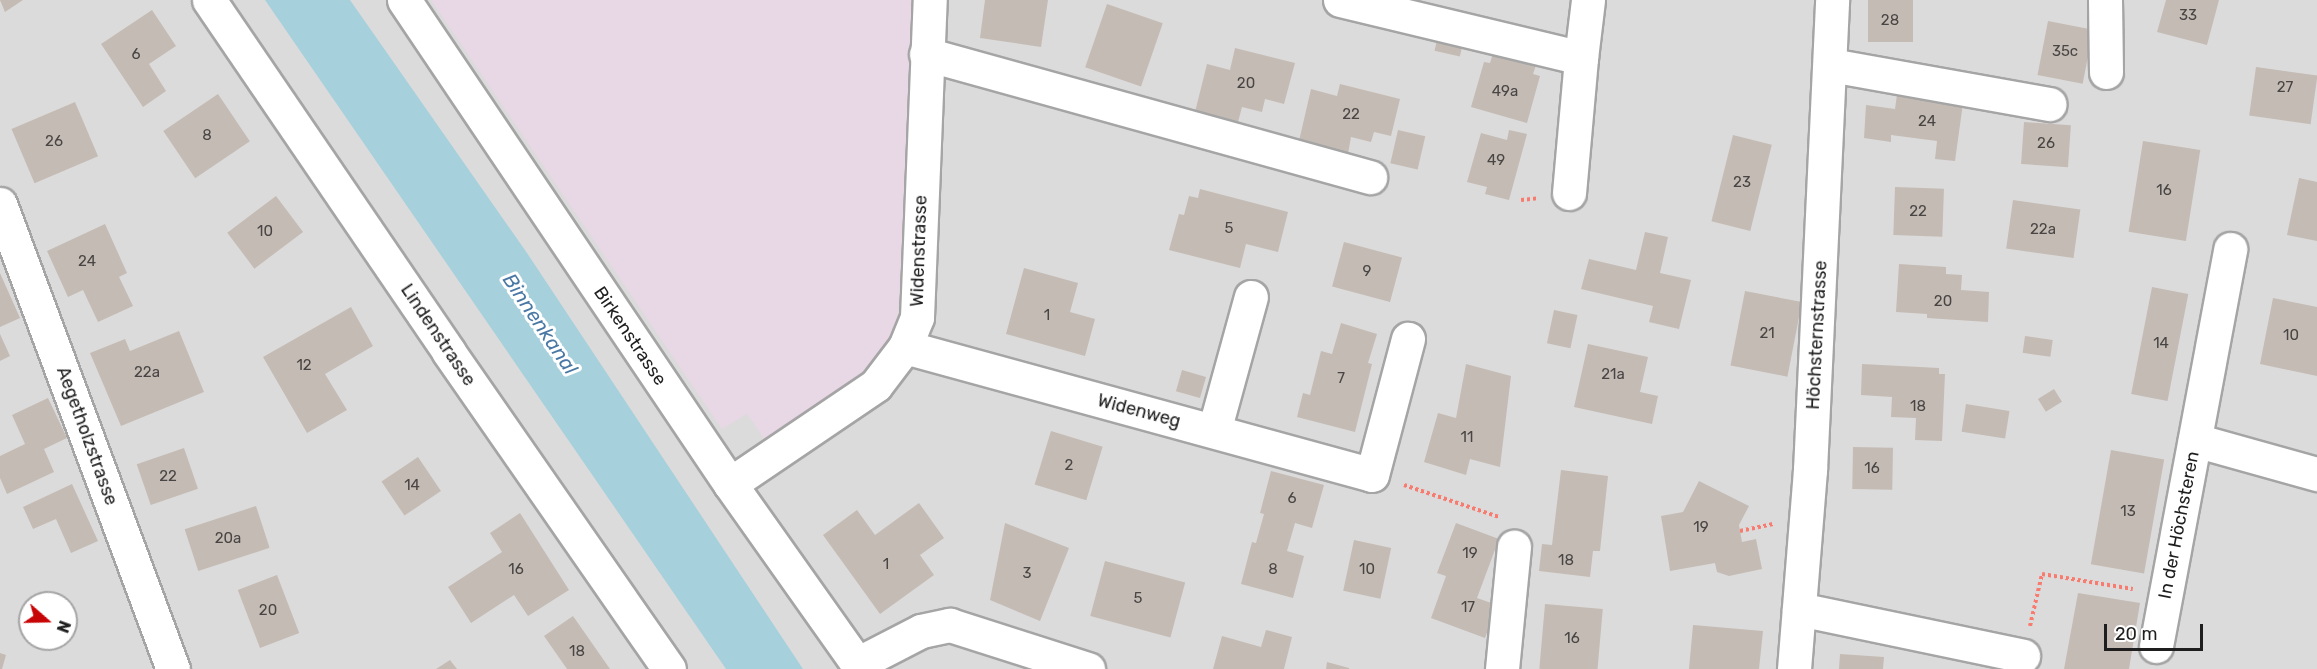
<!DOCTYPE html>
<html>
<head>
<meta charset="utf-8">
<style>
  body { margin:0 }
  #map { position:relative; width:2317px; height:669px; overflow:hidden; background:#efebe5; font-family:Rubik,sans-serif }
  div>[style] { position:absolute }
  .residential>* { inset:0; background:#dcdbdb }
  .industrial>* { inset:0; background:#e8d7e5 }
  .water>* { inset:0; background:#a6d0dc }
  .building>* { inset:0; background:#c4bbb4; transform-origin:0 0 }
  .path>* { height:4px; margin-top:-2px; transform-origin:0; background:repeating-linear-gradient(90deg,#f77b6e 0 3px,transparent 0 6px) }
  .roads { filter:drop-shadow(2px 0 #a5a5a5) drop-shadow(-2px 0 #a5a5a5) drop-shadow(0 2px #a5a5a5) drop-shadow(0 -2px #a5a5a5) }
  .minor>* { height:33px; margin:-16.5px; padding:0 16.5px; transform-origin:16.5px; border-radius:16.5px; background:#fff }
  span { translate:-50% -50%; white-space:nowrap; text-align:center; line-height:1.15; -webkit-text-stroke:6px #fff; paint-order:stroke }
  .number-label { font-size:15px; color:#484544 }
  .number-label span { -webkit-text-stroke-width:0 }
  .street-label { font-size:18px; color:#1e1e1e }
  .water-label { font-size:20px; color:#4a78a4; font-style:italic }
  .north { position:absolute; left:18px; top:591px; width:60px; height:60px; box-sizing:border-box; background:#fff; border:2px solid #a5a5a5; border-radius:50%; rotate:110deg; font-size:16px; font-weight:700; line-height:24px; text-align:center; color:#1e1e1e }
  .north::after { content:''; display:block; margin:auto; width:21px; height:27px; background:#c80506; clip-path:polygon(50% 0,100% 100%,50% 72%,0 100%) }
  .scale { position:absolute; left:2104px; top:624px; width:99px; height:27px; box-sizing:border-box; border:3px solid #1e1e1e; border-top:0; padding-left:8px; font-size:18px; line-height:21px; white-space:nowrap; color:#1e1e1e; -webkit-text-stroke:4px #fff; paint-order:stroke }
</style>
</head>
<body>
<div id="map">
  <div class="residential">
    <div style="clip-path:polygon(evenodd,0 0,2317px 0,2317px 669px,0 669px,0 0,30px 603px,66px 603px,66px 639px,30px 639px,30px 603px)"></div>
  </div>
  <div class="industrial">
    <div style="clip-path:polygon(431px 0,918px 0,898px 311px,893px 344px,871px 373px,766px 441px,747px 414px,722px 429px)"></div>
  </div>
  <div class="water">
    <div style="clip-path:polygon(265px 0,350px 0,527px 253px,803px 669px,726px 669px)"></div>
  </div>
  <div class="building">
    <div style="clip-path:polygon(0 0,23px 0,5px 12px)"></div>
    <div style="clip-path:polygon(985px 0,1048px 0,1041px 47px,980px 38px)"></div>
    <div style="left:1868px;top:0;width:45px;height:42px"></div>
    <div style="clip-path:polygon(2166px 0,2219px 0,2207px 45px,2157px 32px)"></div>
    <div style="left:1107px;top:4px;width:59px;height:67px;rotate:19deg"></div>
    <div style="clip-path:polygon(152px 10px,176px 46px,149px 64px,166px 91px,143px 107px,101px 44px)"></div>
    <div style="left:2048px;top:21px;width:46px;height:55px;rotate:11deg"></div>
    <div style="left:1437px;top:40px;width:26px;height:11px;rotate:13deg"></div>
    <div style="clip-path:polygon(1235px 48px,1295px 63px,1284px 104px,1265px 99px,1262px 112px,1242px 107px,1237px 126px,1194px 116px,1207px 64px,1230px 70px)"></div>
    <div style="clip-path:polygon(1494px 50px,1537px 62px,1533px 74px,1540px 76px,1527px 123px,1471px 107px,1484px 62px,1490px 63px)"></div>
    <div style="left:2256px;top:67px;width:62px;height:49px;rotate:8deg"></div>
    <div style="clip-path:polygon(1340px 84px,1400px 99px,1391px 136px,1374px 132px,1371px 142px,1351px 137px,1348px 154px,1299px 141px,1311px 89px,1337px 96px)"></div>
    <div style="clip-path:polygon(1898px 87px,1964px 96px,1955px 161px,1935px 159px,1937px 141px,1891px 135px,1891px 142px,1864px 138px,1866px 105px,1895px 109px)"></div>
    <div style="left:218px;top:94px;width:57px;height:66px;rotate:56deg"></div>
    <div style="left:75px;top:102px;width:59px;height:69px;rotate:67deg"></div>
    <div style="left:2024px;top:122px;width:47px;height:42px;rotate:4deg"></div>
    <div style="left:1398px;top:130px;width:28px;height:34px;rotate:13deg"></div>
    <div style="clip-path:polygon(1509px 130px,1527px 134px,1509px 200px,1485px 194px,1487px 187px,1467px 182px,1481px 133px,1507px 140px)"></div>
    <div style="left:1733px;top:135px;width:40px;height:89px;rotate:14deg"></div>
    <div style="left:2143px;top:141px;width:58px;height:92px;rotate:9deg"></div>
    <div style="clip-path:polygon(2299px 178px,2317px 182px,2317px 241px,2287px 235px)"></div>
    <div style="left:1895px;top:187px;width:49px;height:48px;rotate:2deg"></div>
    <div style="clip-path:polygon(1200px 189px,1288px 212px,1278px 252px,1246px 244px,1240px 268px,1169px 250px,1179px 214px,1184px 215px,1189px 196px,1198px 198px)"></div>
    <div style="left:276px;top:196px;width:45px;height:61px;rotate:53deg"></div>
    <div style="left:2013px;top:200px;width:68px;height:49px;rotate:8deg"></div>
    <div style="clip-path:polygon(105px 224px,127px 273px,119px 277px,133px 306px,98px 322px,83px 290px,68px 297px,47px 251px)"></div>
    <div style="clip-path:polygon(1645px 232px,1668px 237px,1660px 273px,1691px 280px,1679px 329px,1649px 322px,1653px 306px,1581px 289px,1589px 259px,1636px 270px)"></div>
    <div style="left:1344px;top:242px;width:60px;height:46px;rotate:15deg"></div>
    <div style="clip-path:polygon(1899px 264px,1946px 267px,1946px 274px,1962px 275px,1961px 290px,1989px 292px,1988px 322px,1927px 318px,1927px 314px,1896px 312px)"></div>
    <div style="clip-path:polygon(1024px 268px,1078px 283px,1070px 312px,1095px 319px,1085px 356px,1006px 334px)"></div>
    <div style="clip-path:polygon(0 273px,20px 318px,0 327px)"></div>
    <div style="left:2152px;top:287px;width:37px;height:109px;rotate:11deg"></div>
    <div style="left:1745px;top:291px;width:58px;height:76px;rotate:11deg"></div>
    <div style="clip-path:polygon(2273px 298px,2317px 307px,2317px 376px,2260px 364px)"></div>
    <div style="clip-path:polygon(351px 307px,373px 346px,325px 374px,347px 410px,307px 433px,263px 357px)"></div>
    <div style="left:1554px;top:310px;width:24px;height:34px;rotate:12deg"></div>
    <div style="clip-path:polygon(1341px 323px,1377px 334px,1368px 363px,1372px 364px,1355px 432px,1297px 417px,1303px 393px,1310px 395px,1321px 351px,1332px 354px)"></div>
    <div style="clip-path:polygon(179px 331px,204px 392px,121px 426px,90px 353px,125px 339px,130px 351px)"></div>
    <div style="clip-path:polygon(0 334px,10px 356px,0 361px)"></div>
    <div style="left:2025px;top:336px;width:28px;height:17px;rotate:8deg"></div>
    <div style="clip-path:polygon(1588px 344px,1648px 357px,1640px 392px,1658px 396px,1652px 424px,1574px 407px)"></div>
    <div style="clip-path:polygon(1466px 364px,1511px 376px,1500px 467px,1470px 459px,1466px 475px,1424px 462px,1438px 413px,1456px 418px)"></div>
    <div style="clip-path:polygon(1862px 364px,1939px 368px,1939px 374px,1945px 374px,1942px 441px,1915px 440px,1916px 418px,1891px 417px,1892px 397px,1861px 395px)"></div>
    <div style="left:1182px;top:370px;width:25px;height:22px;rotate:16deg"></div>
    <div style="left:2054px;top:389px;width:15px;height:19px;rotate:58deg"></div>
    <div style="clip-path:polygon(48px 398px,67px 438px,44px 449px,54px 472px,7px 494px,0 478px,0 456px,25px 444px,12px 415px)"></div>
    <div style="left:1966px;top:404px;width:44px;height:28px;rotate:9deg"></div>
    <div style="left:1051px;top:431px;width:54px;height:56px;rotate:17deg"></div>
    <div style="left:1853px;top:447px;width:40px;height:42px;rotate:1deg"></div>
    <div style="left:184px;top:448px;width:43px;height:50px;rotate:71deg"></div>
    <div style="left:2111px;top:450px;width:54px;height:116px;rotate:10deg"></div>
    <div style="left:418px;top:457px;width:41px;height:44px;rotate:56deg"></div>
    <div style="clip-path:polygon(1561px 470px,1608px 476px,1600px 551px,1593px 551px,1590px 577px,1539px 571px,1542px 544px,1552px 545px)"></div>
    <div style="clip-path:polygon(1271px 471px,1324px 485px,1312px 528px,1295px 523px,1287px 551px,1304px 556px,1293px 598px,1241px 584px,1252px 542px,1256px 543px,1264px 514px,1260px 513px)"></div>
    <div style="clip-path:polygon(1699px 481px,1749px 506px,1739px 525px,1742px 542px,1756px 539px,1762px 569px,1729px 576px,1717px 572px,1715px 563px,1670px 571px,1661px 516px,1683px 512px)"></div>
    <div style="clip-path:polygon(72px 484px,98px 541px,71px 553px,56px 519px,33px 529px,23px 507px)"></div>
    <div style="clip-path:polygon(919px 503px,944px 538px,920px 555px,934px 575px,880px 614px,823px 535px,857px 510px,875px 535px)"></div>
    <div style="left:256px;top:506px;width:44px;height:75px;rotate:72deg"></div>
    <div style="clip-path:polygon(520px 513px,569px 590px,528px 616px,514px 595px,471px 623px,448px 587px,502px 552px,490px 533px)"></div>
    <div style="clip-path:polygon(1005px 523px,1069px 548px,1040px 621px,990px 600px)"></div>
    <div style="clip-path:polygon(1456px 523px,1499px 539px,1477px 598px,1497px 605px,1485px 638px,1431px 618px,1446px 576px,1437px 573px)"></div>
    <div style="left:1354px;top:540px;width:38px;height:52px;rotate:12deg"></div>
    <div style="left:1105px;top:561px;width:83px;height:57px;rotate:15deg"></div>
    <div style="left:277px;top:575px;width:62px;height:42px;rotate:69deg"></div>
    <div style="clip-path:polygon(2078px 593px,2140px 603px,2129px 669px,2064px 669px)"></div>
    <div style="left:1545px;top:604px;width:58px;height:65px;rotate:5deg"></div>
    <div style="clip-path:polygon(573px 616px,610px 669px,567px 669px,544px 636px)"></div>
    <div style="clip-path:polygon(1693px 625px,1763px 631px,1759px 669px,1689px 669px)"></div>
    <div style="clip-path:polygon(1266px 630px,1292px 637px,1284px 669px,1213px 669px,1222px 636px,1261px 647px)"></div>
    <div style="clip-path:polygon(0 653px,6px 655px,2px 669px,0 669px)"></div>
    <div style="clip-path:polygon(1840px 654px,1884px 657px,1883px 669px,1839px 669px)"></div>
    <div style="clip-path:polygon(450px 660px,457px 669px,436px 669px)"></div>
    <div style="clip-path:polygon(1327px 662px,1349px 668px,1349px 669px,1326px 669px)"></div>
  </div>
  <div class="path">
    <div style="left:1521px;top:200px;width:18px;rotate:-6deg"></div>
    <div style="left:1404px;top:485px;width:100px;rotate:18.6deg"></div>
    <div style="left:1740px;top:531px;width:35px;rotate:-12deg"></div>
    <div style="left:2030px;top:626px;width:53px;rotate:-77deg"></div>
    <div style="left:2042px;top:574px;width:92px;rotate:9.4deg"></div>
  </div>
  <div class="roads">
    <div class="minor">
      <div style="left:209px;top:0;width:425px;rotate:55.7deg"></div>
      <div style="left:448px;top:351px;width:387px;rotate:55.2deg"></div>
      <div style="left:404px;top:0;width:584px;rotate:56.04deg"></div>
      <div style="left:730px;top:484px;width:227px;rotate:54.7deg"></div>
      <div style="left:1340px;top:0;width:248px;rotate:13.5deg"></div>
      <div style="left:1581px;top:58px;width:58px;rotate:-83.1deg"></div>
      <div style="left:2105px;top:0;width:72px;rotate:89.2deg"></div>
      <div style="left:926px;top:54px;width:461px;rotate:15.5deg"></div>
      <div style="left:1830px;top:65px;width:223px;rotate:10.1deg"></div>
      <div style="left:1569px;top:193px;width:136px;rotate:-84.9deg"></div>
      <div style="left:0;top:204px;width:496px;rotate:69.6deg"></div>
      <div style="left:905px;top:347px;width:484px;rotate:15.3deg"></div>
      <div style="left:1372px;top:475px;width:141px;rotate:-75.2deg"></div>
      <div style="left:1214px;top:431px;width:139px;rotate:-74.6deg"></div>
      <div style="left:2195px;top:440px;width:127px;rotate:15.6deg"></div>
      <div style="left:730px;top:484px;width:176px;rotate:-34.1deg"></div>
      <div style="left:876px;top:385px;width:48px;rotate:-52.7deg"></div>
      <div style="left:905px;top:347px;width:32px;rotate:-68deg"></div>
      <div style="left:917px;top:317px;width:317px;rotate:-87.7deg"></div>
      <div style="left:1799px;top:609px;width:229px;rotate:11.8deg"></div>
      <div style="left:2156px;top:646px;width:404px;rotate:-79.4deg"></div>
      <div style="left:857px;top:664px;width:72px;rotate:-27.3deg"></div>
      <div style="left:921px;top:631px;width:30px;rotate:-12deg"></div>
      <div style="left:950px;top:625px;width:145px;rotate:17.7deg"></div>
      <div style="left:1502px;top:669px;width:123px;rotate:-84.4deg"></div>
      <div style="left:1794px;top:669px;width:200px;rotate:-85.4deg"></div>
      <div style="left:1810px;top:470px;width:471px;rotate:-87.3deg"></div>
    </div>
  </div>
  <div class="number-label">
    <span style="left:2188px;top:16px">33</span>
    <span style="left:1890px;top:21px">28</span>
    <span style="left:2065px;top:52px">35c</span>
    <span style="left:136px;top:55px">6</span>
    <span style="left:1246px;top:84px">20</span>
    <span style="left:2285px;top:88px">27</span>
    <span style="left:1505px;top:92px">49a</span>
    <span style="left:1351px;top:115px">22</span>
    <span style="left:1927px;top:122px">24</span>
    <span style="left:207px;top:136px">8</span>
    <span style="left:54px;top:142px">26</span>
    <span style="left:2046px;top:144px">26</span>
    <span style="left:1496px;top:161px">49</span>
    <span style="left:1742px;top:183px">23</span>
    <span style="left:2164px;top:191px">16</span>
    <span style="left:1918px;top:212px">22</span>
    <span style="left:1229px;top:229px">5</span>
    <span style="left:2043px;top:230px">22a</span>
    <span style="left:265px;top:232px">10</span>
    <span style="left:87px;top:262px">24</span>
    <span style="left:1367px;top:272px">9</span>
    <span style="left:1943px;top:302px">20</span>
    <span style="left:1047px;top:316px">1</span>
    <span style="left:1767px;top:334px">21</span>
    <span style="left:2291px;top:336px">10</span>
    <span style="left:2161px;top:344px">14</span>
    <span style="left:304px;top:366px">12</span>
    <span style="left:147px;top:373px">22a</span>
    <span style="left:1613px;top:375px">21a</span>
    <span style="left:1341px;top:379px">7</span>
    <span style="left:1918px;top:407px">18</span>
    <span style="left:1467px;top:438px">11</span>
    <span style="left:1069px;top:466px">2</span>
    <span style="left:1872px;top:469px">16</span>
    <span style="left:168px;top:477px">22</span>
    <span style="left:412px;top:486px">14</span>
    <span style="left:1292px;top:499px">6</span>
    <span style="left:2128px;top:512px">13</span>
    <span style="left:1701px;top:528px">19</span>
    <span style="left:228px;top:539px">20a</span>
    <span style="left:1470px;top:554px">19</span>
    <span style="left:1566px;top:561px">18</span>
    <span style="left:886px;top:565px">1</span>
    <span style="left:516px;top:570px">16</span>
    <span style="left:1273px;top:570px">8</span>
    <span style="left:1367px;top:570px">10</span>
    <span style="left:1027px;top:574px">3</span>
    <span style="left:1138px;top:599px">5</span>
    <span style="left:1468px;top:608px">17</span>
    <span style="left:268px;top:611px">20</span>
    <span style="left:1572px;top:639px">16</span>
    <span style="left:577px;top:652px">18</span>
  </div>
  <div class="street-label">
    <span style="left:919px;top:251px;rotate:-88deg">Widenstrasse</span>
    <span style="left:438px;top:335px;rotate:56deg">Lindenstrasse</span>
    <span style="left:1817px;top:335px;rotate:-87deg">Höchsternstrasse</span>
    <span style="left:630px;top:336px;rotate:56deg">Birkenstrasse</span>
    <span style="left:1139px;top:411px;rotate:15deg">Widenweg</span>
    <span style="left:87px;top:436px;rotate:70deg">Aegetholzstrasse</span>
    <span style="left:2179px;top:525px;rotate:-79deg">In der Höchsteren</span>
  </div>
  <div class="water-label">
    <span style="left:540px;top:324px;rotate:56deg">Binnenkanal</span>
  </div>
  <div class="north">N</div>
  <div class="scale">20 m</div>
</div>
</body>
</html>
